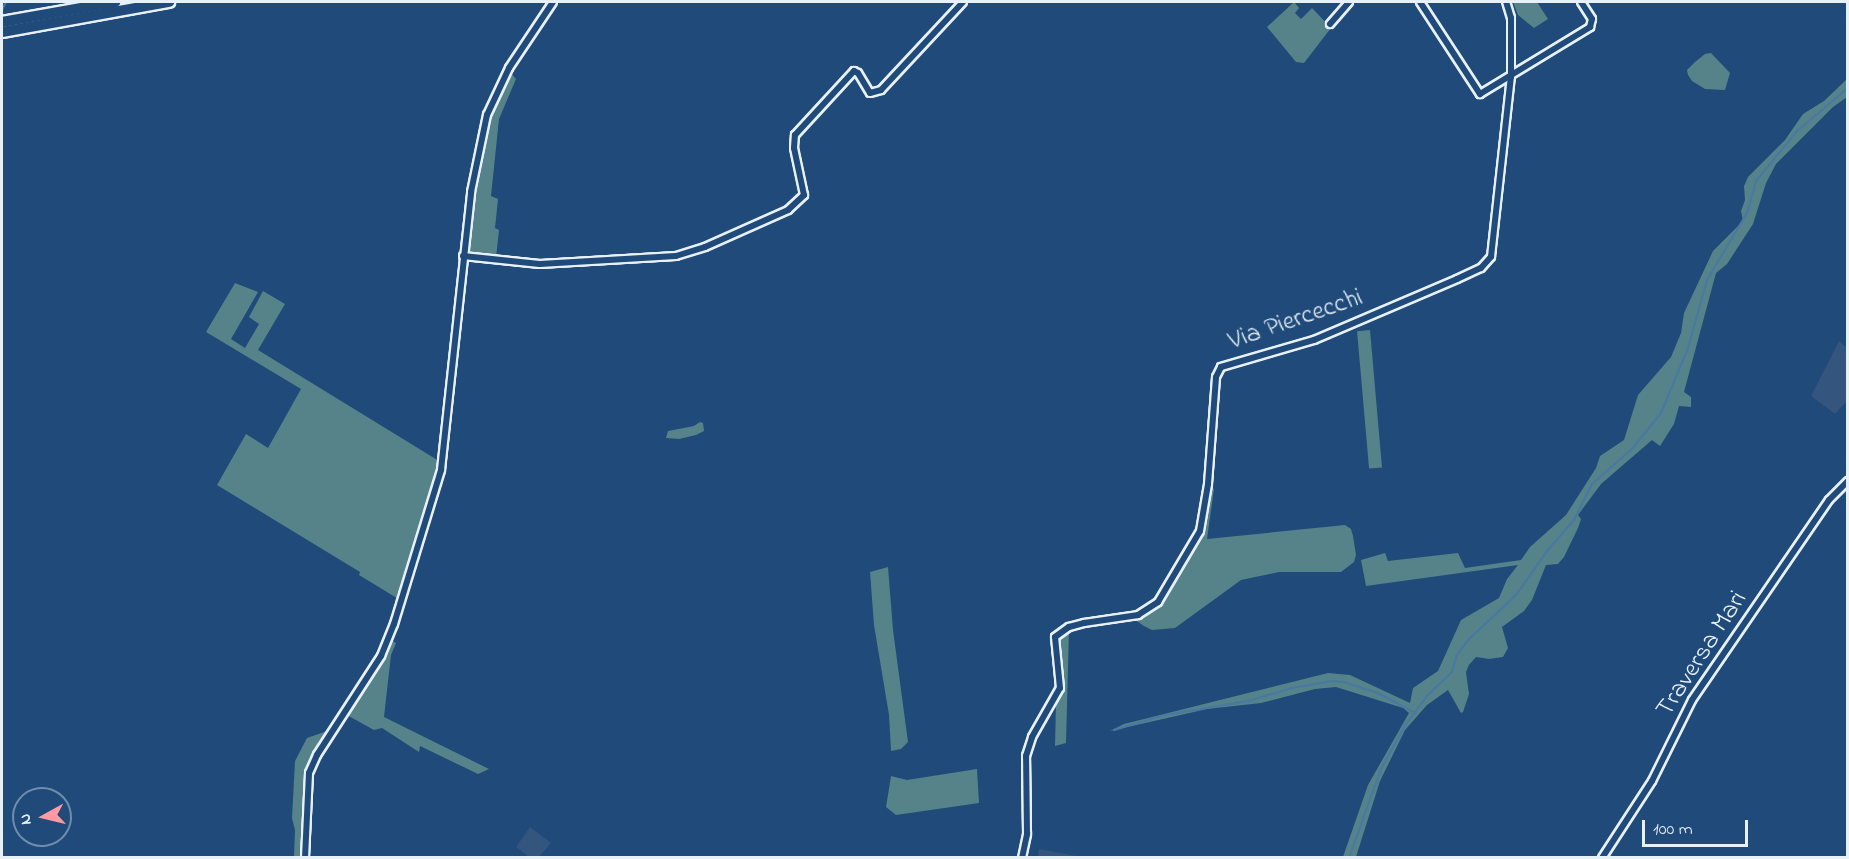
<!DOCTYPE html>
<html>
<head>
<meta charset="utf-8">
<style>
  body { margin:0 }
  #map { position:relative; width:1849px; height:859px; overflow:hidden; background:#1f4a7a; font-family:"Indie Flower",sans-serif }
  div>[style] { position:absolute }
  .built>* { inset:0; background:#34557d }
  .green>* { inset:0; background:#56828a; transform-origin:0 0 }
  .stream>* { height:2px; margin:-1px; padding:0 1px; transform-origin:1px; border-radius:1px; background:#4878a4 }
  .roads { filter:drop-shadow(2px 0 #e8f1f8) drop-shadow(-2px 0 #e8f1f8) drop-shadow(0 2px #e8f1f8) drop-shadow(0 -2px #e8f1f8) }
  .minor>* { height:6px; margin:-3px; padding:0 3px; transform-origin:3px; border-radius:3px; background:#1f4a7a }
  .motorway>* { height:10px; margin:-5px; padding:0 5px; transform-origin:5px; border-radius:5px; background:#1f4a7a }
  span { translate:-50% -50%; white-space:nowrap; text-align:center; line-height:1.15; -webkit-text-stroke:5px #1f4a7a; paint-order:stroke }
  .street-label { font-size:26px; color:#e8f1f8 }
  .frame { position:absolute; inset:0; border:3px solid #e8f1f8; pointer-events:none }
  .north { position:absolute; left:12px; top:787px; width:60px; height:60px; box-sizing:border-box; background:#1f4a7a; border:2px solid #6f8dac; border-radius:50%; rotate:262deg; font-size:16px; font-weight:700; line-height:24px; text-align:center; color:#e8f1f8 }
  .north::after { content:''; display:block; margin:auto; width:21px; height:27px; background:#ff9aa2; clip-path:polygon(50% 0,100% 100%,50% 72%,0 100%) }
  .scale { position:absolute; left:1642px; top:820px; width:106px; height:27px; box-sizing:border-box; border:3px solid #e8f1f8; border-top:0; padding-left:8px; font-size:18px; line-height:21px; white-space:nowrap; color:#e8f1f8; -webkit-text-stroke:4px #1f4a7a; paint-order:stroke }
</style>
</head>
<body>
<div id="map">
  <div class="built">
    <div style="clip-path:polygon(1839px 341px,1847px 348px,1847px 401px,1835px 414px,1811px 396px)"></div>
    <div style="clip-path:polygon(530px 827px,551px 843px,539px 857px,529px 857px,516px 847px)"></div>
    <div style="clip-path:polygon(1039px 849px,1081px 857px,1038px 857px)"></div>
  </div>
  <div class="green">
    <div style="clip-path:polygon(1294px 2px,1299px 8px,1295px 13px,1301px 19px,1312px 8px,1331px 28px,1304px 63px,1296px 62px,1267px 27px)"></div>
    <div style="clip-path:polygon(1513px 2px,1537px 2px,1548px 19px,1534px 28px,1518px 15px)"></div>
    <div style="clip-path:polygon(1711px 53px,1730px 73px,1725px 90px,1705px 89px,1692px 81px,1688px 75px,1687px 70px,1695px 62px,1705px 54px)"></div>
    <div style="clip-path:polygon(511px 73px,516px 79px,499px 119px,491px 196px,498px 199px,495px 228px,499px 230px,496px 258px,466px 255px,488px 120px)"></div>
    <div style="clip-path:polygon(1847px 79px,1847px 97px,1833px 107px,1776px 164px,1766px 183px,1753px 224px,1727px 264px,1716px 273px,1684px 392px,1691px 397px,1691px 407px,1679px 406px,1674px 424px,1660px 446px,1652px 440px,1601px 484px,1578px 515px,1581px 519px,1578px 528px,1564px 557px,1558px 564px,1546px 565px,1532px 600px,1524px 611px,1502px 627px,1508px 648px,1503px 657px,1489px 659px,1476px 657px,1469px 665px,1466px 672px,1469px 694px,1463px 712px,1461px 713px,1448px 690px,1427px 705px,1405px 730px,1380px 781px,1356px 857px,1343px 857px,1368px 785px,1409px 713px,1403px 708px,1336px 687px,1315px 689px,1261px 703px,1207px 709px,1110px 731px,1124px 724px,1328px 673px,1350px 675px,1410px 703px,1413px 688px,1438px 671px,1461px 620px,1499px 598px,1507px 579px,1518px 565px,1366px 586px,1361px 560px,1385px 553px,1388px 561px,1458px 553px,1465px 568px,1521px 560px,1530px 547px,1566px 515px,1596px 468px,1600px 456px,1624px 440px,1638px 395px,1671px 357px,1681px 333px,1684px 313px,1713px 251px,1743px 221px,1741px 211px,1745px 200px,1744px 186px,1748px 177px,1785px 140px,1803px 114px,1824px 101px)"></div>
    <div style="clip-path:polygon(235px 283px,258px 292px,231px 339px,245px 348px,259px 324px,249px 317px,263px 291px,285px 304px,258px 350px,439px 461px,400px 600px,359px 575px,360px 572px,217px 485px,246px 434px,268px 448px,301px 389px,206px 332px)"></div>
    <div style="left:1370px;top:330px;width:138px;height:13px;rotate:85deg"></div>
    <div style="clip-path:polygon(700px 422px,703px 423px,704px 431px,696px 435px,679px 439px,666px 438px,668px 431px,694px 426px)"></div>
    <div style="clip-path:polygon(1209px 486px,1214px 489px,1207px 539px,1345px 525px,1351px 529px,1353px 536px,1356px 555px,1354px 562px,1341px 572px,1279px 572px,1241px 580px,1175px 628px,1152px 630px,1144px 626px,1134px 619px,1149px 613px,1159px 604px,1200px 533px)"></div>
    <div style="clip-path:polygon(888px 567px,893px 630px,908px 742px,901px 749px,891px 751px,889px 715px,874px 625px,870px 572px)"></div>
    <div style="clip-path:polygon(1069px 630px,1066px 743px,1055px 746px,1056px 702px,1062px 687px,1056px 637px)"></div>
    <div style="clip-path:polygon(391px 640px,396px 643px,391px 655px,384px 717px,489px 769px,478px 774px,420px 746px,419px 752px,382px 728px,374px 730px,345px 714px)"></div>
    <div style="clip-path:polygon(327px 731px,311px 757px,304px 775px,301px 857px,294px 857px,295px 830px,292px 818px,295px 761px,307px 738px)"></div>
    <div style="clip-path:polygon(977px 769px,979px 803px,896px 815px,886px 807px,891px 776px,907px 780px)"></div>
  </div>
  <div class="stream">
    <div style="left:2px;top:10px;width:9px;rotate:-63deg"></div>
    <div style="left:1114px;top:730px;width:53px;rotate:-16.4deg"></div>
    <div style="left:1165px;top:715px;width:84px;rotate:-9.6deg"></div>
    <div style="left:1248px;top:701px;width:46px;rotate:-16.5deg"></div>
    <div style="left:1292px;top:688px;width:41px;rotate:-9.9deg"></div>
    <div style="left:1332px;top:681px;width:12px;rotate:5deg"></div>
    <div style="left:1344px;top:682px;width:36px;rotate:18deg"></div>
    <div style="left:1378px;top:693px;width:40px;rotate:28deg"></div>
    <div style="left:1349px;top:858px;width:95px;rotate:-70.2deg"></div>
    <div style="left:1381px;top:769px;width:51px;rotate:-60.9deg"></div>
    <div style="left:1406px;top:724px;width:34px;rotate:-53deg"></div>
    <div style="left:1426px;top:697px;width:36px;rotate:-44deg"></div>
    <div style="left:1452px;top:672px;width:18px;rotate:-74deg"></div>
    <div style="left:1457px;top:655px;width:20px;rotate:-53deg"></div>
    <div style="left:1469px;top:639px;width:64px;rotate:-43.1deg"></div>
    <div style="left:1516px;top:595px;width:54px;rotate:-54.8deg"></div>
    <div style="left:1547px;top:551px;width:41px;rotate:-48.9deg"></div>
    <div style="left:1574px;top:520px;width:40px;rotate:-63.4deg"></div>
    <div style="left:1592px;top:484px;width:53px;rotate:-41.2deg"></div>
    <div style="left:1632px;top:449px;width:46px;rotate:-51.1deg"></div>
    <div style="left:1661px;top:413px;width:70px;rotate:-67.4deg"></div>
    <div style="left:1688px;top:348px;width:71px;rotate:-74.4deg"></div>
    <div style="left:1707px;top:280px;width:78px;rotate:-59.2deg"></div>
    <div style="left:1747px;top:213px;width:33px;rotate:-74deg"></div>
    <div style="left:1756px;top:181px;width:65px;rotate:-50.6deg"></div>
    <div style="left:1797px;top:131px;width:67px;rotate:-40.1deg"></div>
  </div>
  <div class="roads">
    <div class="minor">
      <div style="left:1420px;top:2px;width:110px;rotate:56.9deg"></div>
      <div style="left:1480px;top:94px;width:129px;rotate:-31.3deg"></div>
      <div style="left:1590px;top:27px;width:8px;rotate:-76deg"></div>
      <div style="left:1592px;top:19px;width:20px;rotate:-123deg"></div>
      <div style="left:1330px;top:24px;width:29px;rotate:-49deg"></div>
      <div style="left:463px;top:256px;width:77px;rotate:5.9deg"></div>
      <div style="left:540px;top:264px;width:136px;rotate:-3.4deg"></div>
      <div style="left:676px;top:256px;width:30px;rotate:-17deg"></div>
      <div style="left:705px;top:247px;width:91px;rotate:-24deg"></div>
      <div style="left:788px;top:210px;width:22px;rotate:-43deg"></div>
      <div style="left:804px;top:195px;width:48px;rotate:-102deg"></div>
      <div style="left:794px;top:148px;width:13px;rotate:-86deg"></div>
      <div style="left:795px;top:135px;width:87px;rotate:-47.3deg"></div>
      <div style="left:854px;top:71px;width:4px;rotate:27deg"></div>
      <div style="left:858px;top:73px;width:23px;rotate:59deg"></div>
      <div style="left:870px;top:93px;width:11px;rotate:-15deg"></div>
      <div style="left:881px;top:90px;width:120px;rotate:-47deg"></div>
      <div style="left:305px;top:858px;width:85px;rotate:-87.3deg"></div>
      <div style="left:309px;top:773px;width:20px;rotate:-66deg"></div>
      <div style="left:317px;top:755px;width:118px;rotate:-57.1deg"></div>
      <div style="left:381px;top:656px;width:35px;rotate:-68deg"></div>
      <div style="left:394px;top:624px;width:161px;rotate:-73deg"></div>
      <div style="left:441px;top:470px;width:280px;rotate:-83.8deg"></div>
      <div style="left:471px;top:192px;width:79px;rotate:-78.3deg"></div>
      <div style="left:487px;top:115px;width:52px;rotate:-64.9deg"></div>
      <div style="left:509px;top:68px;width:79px;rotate:-56.3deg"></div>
      <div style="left:1022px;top:858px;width:25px;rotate:-78deg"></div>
      <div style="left:1027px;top:834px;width:78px;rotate:-90.7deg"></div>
      <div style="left:1026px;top:756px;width:20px;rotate:-72deg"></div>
      <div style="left:1032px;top:737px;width:56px;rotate:-60.3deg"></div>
      <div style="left:1060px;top:688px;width:51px;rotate:-95.6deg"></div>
      <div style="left:1055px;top:637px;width:17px;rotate:-36deg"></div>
      <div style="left:1069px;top:627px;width:16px;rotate:-15deg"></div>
      <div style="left:1084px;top:623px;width:55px;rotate:-8.4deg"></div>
      <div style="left:1138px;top:615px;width:24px;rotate:-33deg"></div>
      <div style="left:1158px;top:602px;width:82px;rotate:-59.4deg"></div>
      <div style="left:1200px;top:531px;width:48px;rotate:-80.3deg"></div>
      <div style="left:1208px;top:484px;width:107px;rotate:-85.7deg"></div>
      <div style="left:1216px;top:377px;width:11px;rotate:-63deg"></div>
      <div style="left:1221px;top:367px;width:97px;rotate:-16.2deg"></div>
      <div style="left:1314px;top:340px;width:155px;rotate:-23.1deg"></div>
      <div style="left:1457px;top:279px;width:26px;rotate:-25deg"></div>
      <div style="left:1481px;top:268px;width:15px;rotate:-48deg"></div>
      <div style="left:1491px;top:257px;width:181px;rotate:-83.7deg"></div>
      <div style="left:1511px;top:77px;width:59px;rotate:-90deg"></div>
      <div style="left:1511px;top:18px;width:17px;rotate:-107deg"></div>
      <div style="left:1602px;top:858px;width:92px;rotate:-57deg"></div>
      <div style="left:1652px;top:781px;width:90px;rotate:-63.7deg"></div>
      <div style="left:1692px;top:700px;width:242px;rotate:-55.6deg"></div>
      <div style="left:1829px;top:500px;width:27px;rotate:-45deg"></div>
    </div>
    <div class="motorway">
      <div style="left:2px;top:22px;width:115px;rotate:-10deg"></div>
      <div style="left:2px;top:32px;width:170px;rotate:-10.2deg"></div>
    </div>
  </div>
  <div class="street-label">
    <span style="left:1296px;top:321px;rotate:-19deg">Via Piercecchi</span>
    <span style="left:1703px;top:655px;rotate:-57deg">Traversa Mari</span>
  </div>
  <div class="frame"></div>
  <div class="north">N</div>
  <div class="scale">100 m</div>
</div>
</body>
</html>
